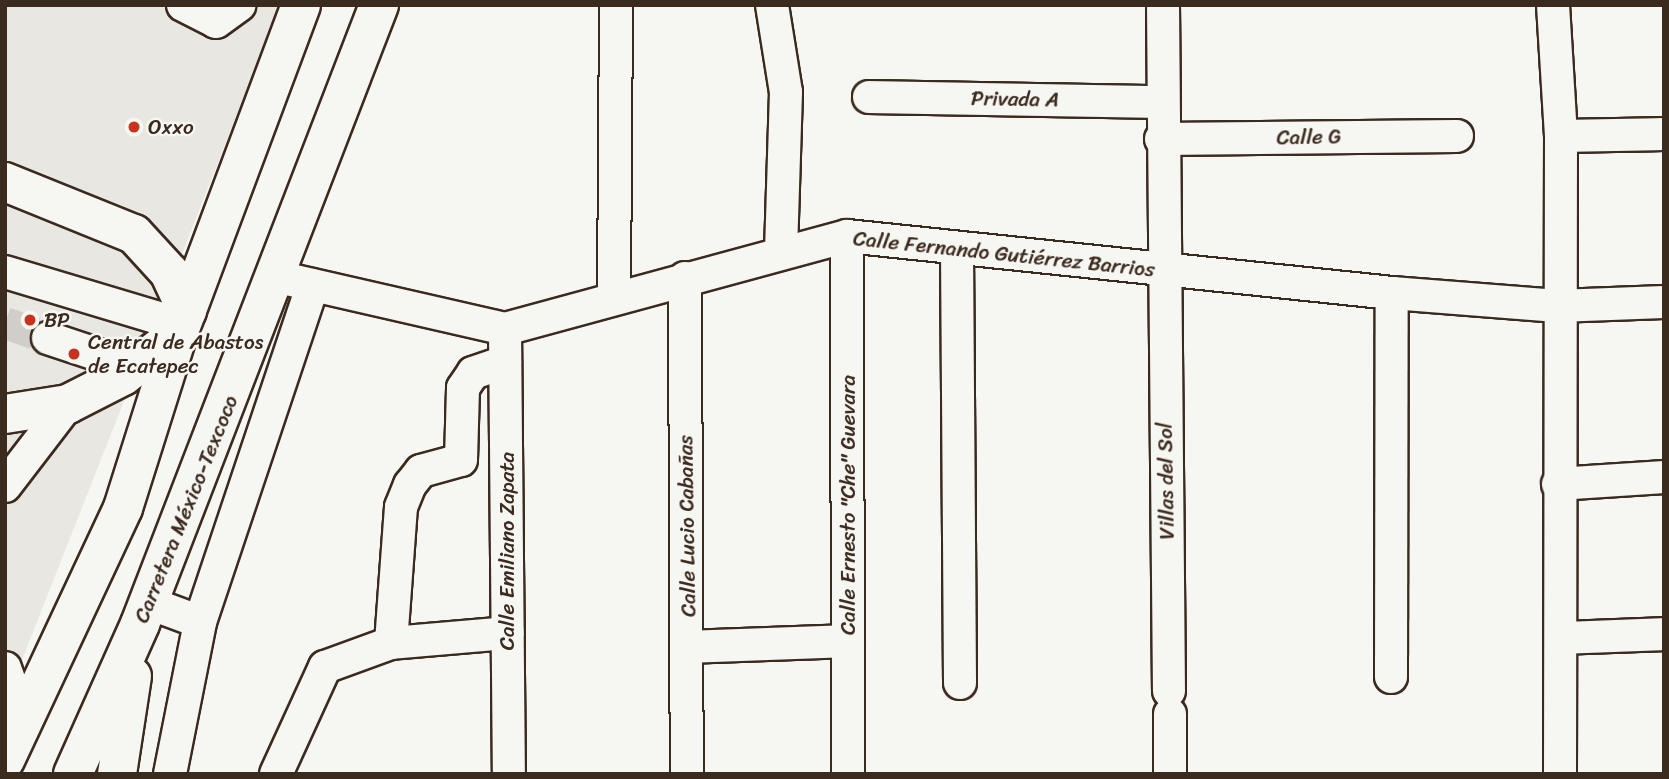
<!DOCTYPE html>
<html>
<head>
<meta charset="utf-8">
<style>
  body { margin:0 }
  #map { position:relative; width:1669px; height:779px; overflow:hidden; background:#f6f6f2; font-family:Sriracha,sans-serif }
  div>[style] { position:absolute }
  .built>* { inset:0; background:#e8e7e2 }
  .minor-tunnel>* { height:32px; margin-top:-16px; transform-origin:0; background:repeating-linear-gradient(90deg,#d1cdc8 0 32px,transparent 0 48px) }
  .roads { filter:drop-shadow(2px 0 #3b2a1e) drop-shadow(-2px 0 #3b2a1e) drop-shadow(0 2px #3b2a1e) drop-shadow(0 -2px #3b2a1e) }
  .minor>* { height:32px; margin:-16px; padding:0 16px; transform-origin:16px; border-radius:16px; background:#f6f6f2 }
  .highway>* { height:38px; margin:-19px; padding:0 19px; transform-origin:19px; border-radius:19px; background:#f6f6f2 }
  .dots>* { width:19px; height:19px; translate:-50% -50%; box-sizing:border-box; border:4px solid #f6f6f2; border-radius:50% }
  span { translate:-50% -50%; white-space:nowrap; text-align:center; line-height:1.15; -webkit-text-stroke:5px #f6f6f2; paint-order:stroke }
  .street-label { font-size:21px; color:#3b2a1e }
  .poi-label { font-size:21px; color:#3b2a1e }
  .left { translate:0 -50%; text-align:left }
  .frame { position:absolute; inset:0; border:7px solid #3b2a1e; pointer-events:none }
</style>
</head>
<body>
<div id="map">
  <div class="built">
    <div style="clip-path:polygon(5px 5px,280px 5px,5px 703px)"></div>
  </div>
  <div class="minor-tunnel">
    <div style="left:5px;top:323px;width:46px;rotate:19.2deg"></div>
  </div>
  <div class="roads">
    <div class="minor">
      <div style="left:183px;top:5px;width:37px;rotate:27deg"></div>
      <div style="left:216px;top:22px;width:29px;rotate:-36deg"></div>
      <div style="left:772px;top:5px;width:88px;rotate:80.9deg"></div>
      <div style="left:786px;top:92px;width:159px;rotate:91.8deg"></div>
      <div style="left:1163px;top:5px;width:686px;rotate:89.5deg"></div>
      <div style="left:1553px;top:5px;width:131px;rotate:86.5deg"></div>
      <div style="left:1561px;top:136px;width:638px;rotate:90.09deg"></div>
      <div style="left:869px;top:97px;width:292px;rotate:1deg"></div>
      <div style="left:1561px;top:136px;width:103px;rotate:-1.1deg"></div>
      <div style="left:1161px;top:139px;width:296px;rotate:-0.6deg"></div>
      <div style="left:847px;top:236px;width:538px;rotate:89.89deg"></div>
      <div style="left:957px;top:250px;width:433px;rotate:89.6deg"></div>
      <div style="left:5px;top:272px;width:185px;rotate:16.7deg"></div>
      <div style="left:278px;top:277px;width:233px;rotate:12.9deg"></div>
      <div style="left:505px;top:329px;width:354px;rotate:-15.2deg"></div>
      <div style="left:847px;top:236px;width:548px;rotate:5.97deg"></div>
      <div style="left:1392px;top:293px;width:166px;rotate:4.5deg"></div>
      <div style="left:1557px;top:306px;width:107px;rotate:-2.1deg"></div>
      <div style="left:685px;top:278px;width:496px;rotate:89.8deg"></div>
      <div style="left:614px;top:295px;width:290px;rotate:-89.6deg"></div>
      <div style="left:505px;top:329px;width:445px;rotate:89.5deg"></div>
      <div style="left:48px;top:338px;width:92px;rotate:18.4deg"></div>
      <div style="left:1558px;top:484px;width:106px;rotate:-3.8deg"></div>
      <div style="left:5px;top:486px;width:103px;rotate:-52.5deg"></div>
      <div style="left:149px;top:603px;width:54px;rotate:20.4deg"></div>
      <div style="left:1562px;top:638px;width:102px;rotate:-2.2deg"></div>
      <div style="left:391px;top:643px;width:136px;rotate:-85.8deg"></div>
      <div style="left:401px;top:507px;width:24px;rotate:-68deg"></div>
      <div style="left:410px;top:485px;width:18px;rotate:-52deg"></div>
      <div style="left:421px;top:471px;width:41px;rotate:-15.4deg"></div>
      <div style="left:461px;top:460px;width:72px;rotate:-88.4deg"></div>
      <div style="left:463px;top:388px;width:18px;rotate:-56deg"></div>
      <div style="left:473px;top:373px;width:34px;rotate:-19deg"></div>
      <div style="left:688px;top:647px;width:160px;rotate:-2.1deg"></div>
      <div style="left:5px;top:668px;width:57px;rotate:70.6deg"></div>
      <div style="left:1391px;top:677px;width:384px;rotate:-89.9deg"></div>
      <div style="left:170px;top:774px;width:155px;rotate:-78.8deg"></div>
      <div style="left:200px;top:622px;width:355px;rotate:-71.5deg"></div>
      <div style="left:276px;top:774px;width:118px;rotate:-65.4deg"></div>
      <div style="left:325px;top:667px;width:70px;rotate:-20deg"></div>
      <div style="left:391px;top:643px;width:117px;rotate:-4.9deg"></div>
      <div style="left:1170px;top:774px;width:60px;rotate:-90deg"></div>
    </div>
    <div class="highway">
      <div style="left:5px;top:182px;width:139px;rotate:22deg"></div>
      <div style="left:134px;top:234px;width:52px;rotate:47.4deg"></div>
      <div style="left:169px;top:272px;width:43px;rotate:65.2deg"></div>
      <div style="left:5px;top:414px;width:64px;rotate:-9deg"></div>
      <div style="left:68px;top:404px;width:62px;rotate:-27deg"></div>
      <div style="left:123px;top:376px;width:69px;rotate:-37.4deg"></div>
      <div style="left:5px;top:760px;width:278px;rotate:-64.9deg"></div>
      <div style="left:123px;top:508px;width:182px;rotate:-72.5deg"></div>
      <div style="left:178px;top:334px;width:351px;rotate:-69.5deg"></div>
      <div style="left:73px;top:774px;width:164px;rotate:-65.9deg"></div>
      <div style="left:140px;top:624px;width:664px;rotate:-68.89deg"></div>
      <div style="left:117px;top:774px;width:99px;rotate:-81.3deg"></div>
    </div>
  </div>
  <div class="dots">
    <div style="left:134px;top:127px;background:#c8321e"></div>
    <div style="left:30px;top:320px;background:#c8321e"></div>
    <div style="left:74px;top:354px;background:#c8321e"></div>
  </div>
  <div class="street-label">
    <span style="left:1015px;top:99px;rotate:1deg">Privada A</span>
    <span style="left:1309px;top:137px;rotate:-1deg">Calle G</span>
    <span style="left:1004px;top:254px;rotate:6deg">Calle Fernando Gutiérrez Barrios</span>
    <span style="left:1166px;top:481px;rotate:-91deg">Villas del Sol</span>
    <span style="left:848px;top:505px;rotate:-90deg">Calle Ernesto "Che" Guevara</span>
    <span style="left:186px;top:509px;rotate:-68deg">Carretera México-Texcoco</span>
    <span style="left:687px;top:526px;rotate:-91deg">Calle Lucio Cabañas</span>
    <span style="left:507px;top:551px;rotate:-90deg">Calle Emiliano Zapata</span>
  </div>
  <div class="poi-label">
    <span class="left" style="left:148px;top:127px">Oxxo</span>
    <span class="left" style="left:44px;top:320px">BP</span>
    <span class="left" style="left:88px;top:354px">Central de Abastos<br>de Ecatepec</span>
  </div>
  <div class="frame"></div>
</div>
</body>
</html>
